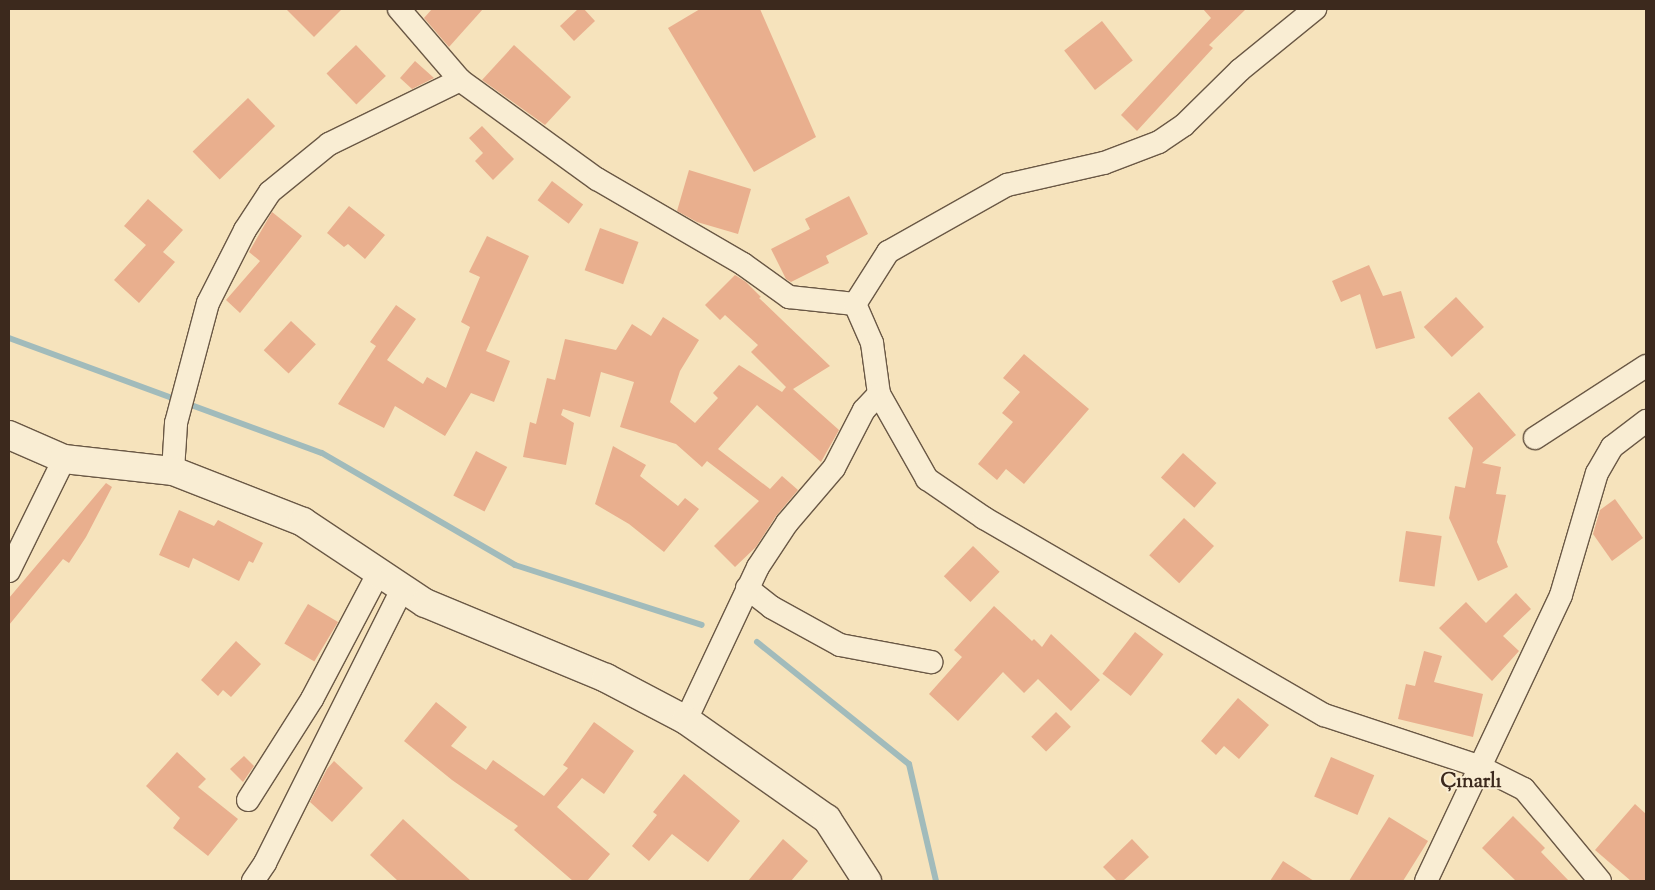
<!DOCTYPE html>
<html>
<head>
<meta charset="utf-8">
<style>
  body { margin:0 }
  #map { position:relative; width:1655px; height:890px; overflow:hidden; background:#f6e3bc; font-family:"Sorts Mill Goudy",serif }
  div>[style] { position:absolute }
  .stream>* { height:6px; margin:-3px; padding:0 3px; transform-origin:3px; border-radius:3px; background:#a1bbbb }
  .building>* { inset:0; background:#e9af8e; transform-origin:0 0 }
  .roads { filter:drop-shadow(1px 0 #6a5845) drop-shadow(-1px 0 #6a5845) drop-shadow(0 1px #6a5845) drop-shadow(0 -1px #6a5845) }
  .street>* { height:22px; margin:-11px; padding:0 11px; transform-origin:11px; border-radius:11px; background:#f9edd3 }
  .secondary>* { height:28px; margin:-14px; padding:0 14px; transform-origin:14px; border-radius:14px; background:#f9edd3 }
  span { translate:-50% -50%; white-space:nowrap; text-align:center; line-height:1.15; -webkit-text-stroke:4px #f9edd3; paint-order:stroke }
  .quarter-label { font-size:20px; color:#3c291d; font-weight:700 }
  .frame { position:absolute; inset:0; border:10px solid #3c291d; pointer-events:none }
</style>
</head>
<body>
<div id="map">
  <div class="stream">
    <div style="left:9px;top:338px;width:333px;rotate:20.2deg"></div>
    <div style="left:322px;top:453px;width:223px;rotate:30.1deg"></div>
    <div style="left:515px;top:565px;width:196px;rotate:17.8deg"></div>
    <div style="left:757px;top:642px;width:195px;rotate:38.8deg"></div>
    <div style="left:909px;top:764px;width:120px;rotate:77deg"></div>
  </div>
  <div class="building">
    <div style="clip-path:polygon(286px 9px,342px 9px,314px 37px)"></div>
    <div style="clip-path:polygon(432px 9px,483px 9px,449px 47px,424px 18px)"></div>
    <div style="clip-path:polygon(578px 9px,584px 9px,595px 21px,574px 41px,560px 26px)"></div>
    <div style="clip-path:polygon(700px 9px,760px 9px,816px 137px,754px 172px,668px 28px)"></div>
    <div style="clip-path:polygon(1203px 9px,1246px 9px,1209px 45px,1213px 48px,1137px 131px,1121px 115px,1211px 18px)"></div>
    <div style="left:1102px;top:21px;width:50px;height:48px;rotate:52deg"></div>
    <div style="left:356px;top:45px;width:43px;height:41px;rotate:46deg"></div>
    <div style="clip-path:polygon(514px 45px,571px 97px,545px 125px,482px 80px)"></div>
    <div style="clip-path:polygon(415px 61px,434px 78px,412px 89px,400px 78px)"></div>
    <div style="left:248px;top:98px;width:39px;height:77px;rotate:46deg"></div>
    <div style="clip-path:polygon(482px 126px,514px 159px,493px 180px,475px 161px,483px 153px,469px 138px)"></div>
    <div style="clip-path:polygon(689px 170px,751px 189px,738px 234px,697px 222px,677px 211px)"></div>
    <div style="left:552px;top:181px;width:39px;height:24px;rotate:37deg"></div>
    <div style="clip-path:polygon(849px 196px,868px 234px,826px 256px,829px 263px,791px 282px,786px 279px,771px 249px,810px 229px,805px 219px)"></div>
    <div style="clip-path:polygon(148px 199px,183px 230px,163px 252px,175px 262px,139px 303px,114px 280px,146px 245px,124px 226px)"></div>
    <div style="clip-path:polygon(349px 206px,385px 235px,365px 259px,348px 244px,344px 247px,327px 233px)"></div>
    <div style="clip-path:polygon(272px 212px,302px 236px,240px 313px,226px 300px,260px 261px,249px 252px)"></div>
    <div style="left:600px;top:228px;width:41px;height:45px;rotate:20deg"></div>
    <div style="clip-path:polygon(487px 236px,529px 256px,486px 351px,510px 361px,494px 402px,471px 393px,445px 436px,395px 406px,384px 428px,338px 404px,376px 346px,370px 342px,396px 305px,416px 319px,387px 360px,423px 384px,427px 377px,446px 388px,470px 327px,461px 322px,480px 277px,469px 272px)"></div>
    <div style="clip-path:polygon(1369px 265px,1383px 296px,1401px 291px,1415px 338px,1376px 349px,1360px 294px,1341px 302px,1332px 281px)"></div>
    <div style="clip-path:polygon(735px 275px,746px 282px,761px 297px,759px 298px,830px 366px,793px 389px,839px 430px,821px 462px,757px 405px,718px 449px,770px 489px,782px 476px,798px 490px,776px 516px,756px 547px,735px 567px,714px 546px,759px 501px,707px 461px,702px 467px,676px 444px,620px 427px,634px 382px,601px 372px,590px 417px,563px 409px,561px 415px,574px 423px,566px 465px,523px 457px,530px 422px,536px 424px,547px 378px,555px 380px,565px 339px,616px 350px,632px 324px,651px 336px,663px 317px,699px 340px,680px 371px,670px 402px,695px 423px,718px 398px,713px 393px,739px 365px,782px 392px,786px 387px,751px 352px,758px 345px,725px 315px,720px 320px,705px 305px)"></div>
    <div style="left:1456px;top:297px;width:41px;height:44px;rotate:47deg"></div>
    <div style="left:291px;top:321px;width:34px;height:40px;rotate:43deg"></div>
    <div style="clip-path:polygon(1024px 354px,1089px 409px,1024px 484px,1006px 469px,997px 480px,978px 464px,1013px 422px,1002px 413px,1020px 392px,1003px 378px)"></div>
    <div style="clip-path:polygon(1479px 392px,1516px 435px,1482px 463px,1501px 467px,1496px 494px,1506px 495px,1497px 542px,1508px 567px,1478px 581px,1449px 518px,1455px 486px,1465px 488px,1473px 448px,1448px 418px)"></div>
    <div style="clip-path:polygon(613px 446px,646px 465px,640px 476px,678px 506px,685px 498px,699px 509px,664px 552px,629px 524px,595px 504px)"></div>
    <div style="left:476px;top:451px;width:35px;height:50px;rotate:27deg"></div>
    <div style="left:1183px;top:453px;width:45px;height:33px;rotate:42deg"></div>
    <div style="clip-path:polygon(106px 483px,112px 487px,86px 537px,69px 563px,63px 559px,9px 625px,9px 598px)"></div>
    <div style="clip-path:polygon(1615px 499px,1643px 538px,1612px 561px,1593px 534px,1600px 510px)"></div>
    <div style="clip-path:polygon(179px 510px,214px 526px,218px 520px,263px 543px,253px 563px,249px 561px,239px 581px,193px 558px,189px 568px,159px 555px)"></div>
    <div style="left:1184px;top:518px;width:41px;height:51px;rotate:43deg"></div>
    <div style="left:1406px;top:531px;width:36px;height:51px;rotate:8deg"></div>
    <div style="left:973px;top:546px;width:37px;height:42px;rotate:44deg"></div>
    <div style="clip-path:polygon(1516px 593px,1531px 609px,1503px 636px,1519px 651px,1492px 681px,1439px 628px,1466px 602px,1486px 623px)"></div>
    <div style="left:308px;top:604px;width:35px;height:46px;rotate:31deg"></div>
    <div style="clip-path:polygon(994px 606px,1032px 641px,1034px 639px,1042px 647px,1051px 634px,1100px 680px,1071px 711px,1038px 679px,1024px 693px,1003px 672px,958px 721px,929px 694px,962px 657px,954px 650px)"></div>
    <div style="left:1135px;top:632px;width:36px;height:53px;rotate:38deg"></div>
    <div style="clip-path:polygon(236px 641px,261px 664px,231px 697px,223px 690px,218px 696px,201px 680px)"></div>
    <div style="clip-path:polygon(1424px 651px,1442px 656px,1434px 682px,1483px 694px,1473px 737px,1398px 719px,1406px 684px,1415px 686px)"></div>
    <div style="clip-path:polygon(1238px 698px,1269px 725px,1239px 759px,1224px 746px,1216px 755px,1201px 741px)"></div>
    <div style="clip-path:polygon(436px 702px,467px 727px,451px 746px,486px 770px,493px 760px,544px 796px,568px 768px,563px 765px,594px 722px,634px 751px,604px 794px,582px 778px,557px 807px,610px 854px,587px 881px,573px 881px,514px 830px,518px 826px,452px 780px,404px 741px)"></div>
    <div style="left:1056px;top:712px;width:21px;height:35px;rotate:45deg"></div>
    <div style="clip-path:polygon(177px 752px,206px 779px,198px 787px,238px 819px,208px 856px,173px 828px,180px 818px,146px 786px)"></div>
    <div style="clip-path:polygon(244px 756px,254px 766px,243px 782px,230px 769px)"></div>
    <div style="left:1331px;top:757px;width:47px;height:43px;rotate:23deg"></div>
    <div style="clip-path:polygon(334px 761px,363px 788px,332px 822px,310px 802px,327px 769px)"></div>
    <div style="clip-path:polygon(684px 774px,740px 821px,708px 862px,672px 834px,649px 861px,632px 846px,657px 815px,653px 812px)"></div>
    <div style="clip-path:polygon(1635px 804px,1646px 814px,1646px 881px,1631px 881px,1595px 850px)"></div>
    <div style="clip-path:polygon(1513px 816px,1545px 848px,1541px 852px,1569px 881px,1516px 881px,1482px 848px)"></div>
    <div style="clip-path:polygon(1389px 817px,1428px 841px,1403px 881px,1349px 881px)"></div>
    <div style="clip-path:polygon(403px 819px,471px 881px,398px 881px,370px 855px)"></div>
    <div style="clip-path:polygon(783px 839px,808px 861px,791px 881px,748px 881px)"></div>
    <div style="clip-path:polygon(1132px 839px,1149px 857px,1123px 881px,1117px 881px,1103px 867px)"></div>
    <div style="clip-path:polygon(1283px 861px,1314px 881px,1270px 881px)"></div>
  </div>
  <div class="roads">
    <div class="street">
      <div style="left:399px;top:9px;width:94px;rotate:49.3deg"></div>
      <div style="left:460px;top:80px;width:169px;rotate:35.9deg"></div>
      <div style="left:597px;top:179px;width:169px;rotate:30.2deg"></div>
      <div style="left:743px;top:264px;width:57px;rotate:35.7deg"></div>
      <div style="left:789px;top:297px;width:66px;rotate:6.1deg"></div>
      <div style="left:855px;top:304px;width:43px;rotate:66.4deg"></div>
      <div style="left:872px;top:343px;width:51px;rotate:82.2deg"></div>
      <div style="left:879px;top:394px;width:98px;rotate:60.5deg"></div>
      <div style="left:927px;top:479px;width:69px;rotate:34.4deg"></div>
      <div style="left:984px;top:518px;width:393px;rotate:30.1deg"></div>
      <div style="left:1324px;top:715px;width:162px;rotate:18.3deg"></div>
      <div style="left:1478px;top:766px;width:51px;rotate:26.6deg"></div>
      <div style="left:1524px;top:789px;width:119px;rotate:50.4deg"></div>
      <div style="left:855px;top:304px;width:62px;rotate:-57.6deg"></div>
      <div style="left:888px;top:252px;width:137px;rotate:-29.4deg"></div>
      <div style="left:1007px;top:185px;width:99px;rotate:-12.8deg"></div>
      <div style="left:1104px;top:163px;width:59px;rotate:-20.9deg"></div>
      <div style="left:1159px;top:142px;width:30px;rotate:-34deg"></div>
      <div style="left:1184px;top:125px;width:78px;rotate:-44.5deg"></div>
      <div style="left:1240px;top:70px;width:97px;rotate:-39.1deg"></div>
      <div style="left:1535px;top:438px;width:132px;rotate:-33deg"></div>
      <div style="left:173px;top:471px;width:48px;rotate:-86.4deg"></div>
      <div style="left:176px;top:423px;width:124px;rotate:-75.1deg"></div>
      <div style="left:208px;top:303px;width:82px;rotate:-63.1deg"></div>
      <div style="left:245px;top:230px;width:45px;rotate:-56.7deg"></div>
      <div style="left:270px;top:192px;width:76px;rotate:-39.1deg"></div>
      <div style="left:329px;top:144px;width:146px;rotate:-26deg"></div>
      <div style="left:9px;top:571px;width:125px;rotate:-63.8deg"></div>
      <div style="left:747px;top:588px;width:31px;rotate:38deg"></div>
      <div style="left:771px;top:607px;width:79px;rotate:28.8deg"></div>
      <div style="left:840px;top:645px;width:93px;rotate:10.6deg"></div>
      <div style="left:686px;top:720px;width:169px;rotate:-64.8deg"></div>
      <div style="left:758px;top:567px;width:53px;rotate:-56.6deg"></div>
      <div style="left:787px;top:523px;width:72px;rotate:-49.5deg"></div>
      <div style="left:834px;top:468px;width:65px;rotate:-62.7deg"></div>
      <div style="left:864px;top:410px;width:22px;rotate:-47deg"></div>
      <div style="left:248px;top:800px;width:120px;rotate:-57.6deg"></div>
      <div style="left:312px;top:699px;width:144px;rotate:-62.2deg"></div>
      <div style="left:253px;top:881px;width:22px;rotate:-56deg"></div>
      <div style="left:265px;top:863px;width:308px;rotate:-63.4deg"></div>
      <div style="left:1426px;top:881px;width:316px;rotate:-64.7deg"></div>
      <div style="left:1561px;top:595px;width:127px;rotate:-73.6deg"></div>
      <div style="left:1597px;top:473px;width:30px;rotate:-60deg"></div>
      <div style="left:1612px;top:447px;width:43px;rotate:-37.4deg"></div>
    </div>
    <div class="secondary">
      <div style="left:9px;top:435px;width:60px;rotate:23.6deg"></div>
      <div style="left:64px;top:459px;width:110px;rotate:6.3deg"></div>
      <div style="left:173px;top:471px;width:140px;rotate:21.4deg"></div>
      <div style="left:303px;top:522px;width:146px;rotate:33.6deg"></div>
      <div style="left:425px;top:603px;width:196px;rotate:22.5deg"></div>
      <div style="left:606px;top:678px;width:90px;rotate:27.7deg"></div>
      <div style="left:686px;top:720px;width:172px;rotate:35.1deg"></div>
      <div style="left:827px;top:819px;width:74px;rotate:57.2deg"></div>
    </div>
  </div>
  <div class="quarter-label">
    <span style="left:1471px;top:782px">Çınarlı</span>
  </div>
  <div class="frame"></div>
</div>
</body>
</html>
